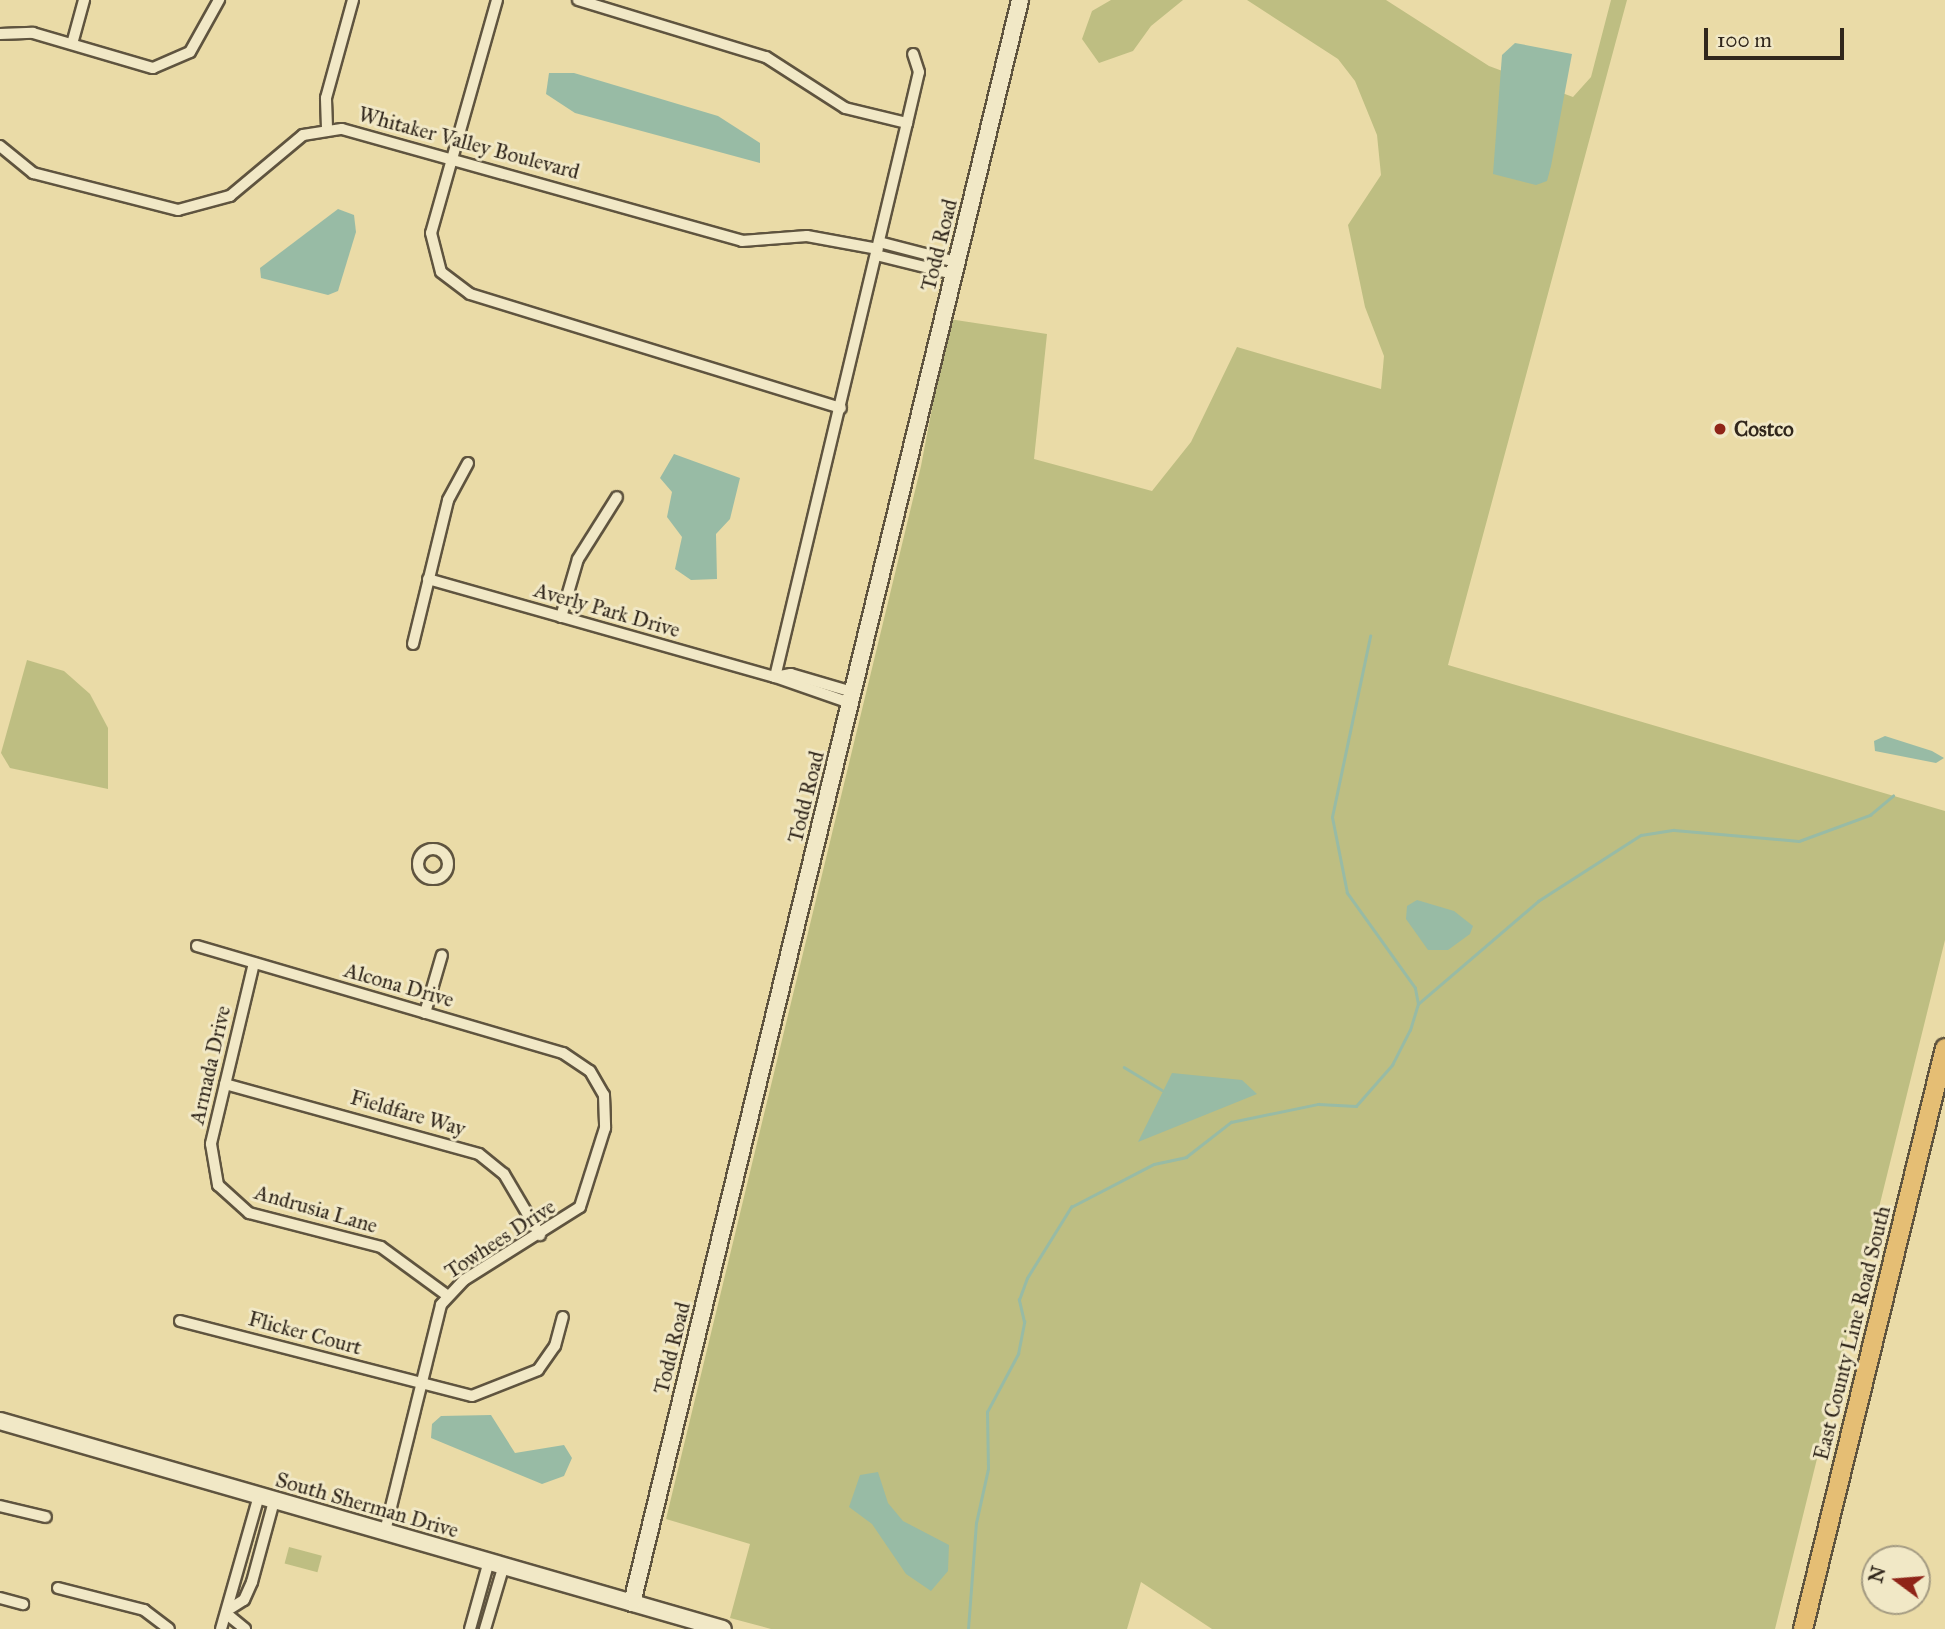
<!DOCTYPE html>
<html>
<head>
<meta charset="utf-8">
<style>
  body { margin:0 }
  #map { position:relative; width:1945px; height:1629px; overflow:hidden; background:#eadba7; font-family:"IM FELL Great Primer",serif }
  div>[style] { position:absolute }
  .green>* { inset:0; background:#bebe82; transform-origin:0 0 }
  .water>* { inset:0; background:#98bba5 }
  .stream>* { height:2.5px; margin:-1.25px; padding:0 1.25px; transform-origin:1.25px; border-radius:1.25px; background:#98bba5 }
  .roads { filter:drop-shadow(2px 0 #5f543f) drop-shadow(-2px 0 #5f543f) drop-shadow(0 2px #5f543f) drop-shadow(0 -2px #5f543f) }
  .street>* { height:10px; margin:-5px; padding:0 5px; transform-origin:5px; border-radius:5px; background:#f1e8c6 }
  .street>.ring { margin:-5px; padding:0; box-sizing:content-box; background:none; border:10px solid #f1e8c6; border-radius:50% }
  .secondary>* { height:16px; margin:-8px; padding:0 8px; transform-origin:8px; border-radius:8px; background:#f1e8c6 }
  .primary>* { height:18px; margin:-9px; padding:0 9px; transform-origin:9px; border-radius:9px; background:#e5be74 }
  .dots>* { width:19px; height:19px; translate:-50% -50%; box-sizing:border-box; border:4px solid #f1e8c6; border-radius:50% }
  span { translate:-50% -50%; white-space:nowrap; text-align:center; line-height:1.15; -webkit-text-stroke:6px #f1e8c6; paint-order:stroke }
  .street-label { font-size:21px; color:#31271c }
  .poi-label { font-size:21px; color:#31271c; font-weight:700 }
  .left { translate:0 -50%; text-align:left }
  .north { position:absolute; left:1861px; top:1545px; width:70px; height:70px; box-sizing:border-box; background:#f1e8c6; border:2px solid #a49b82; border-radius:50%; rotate:286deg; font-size:19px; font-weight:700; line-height:28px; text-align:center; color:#31271c }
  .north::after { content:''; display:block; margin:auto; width:24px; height:32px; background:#8f2418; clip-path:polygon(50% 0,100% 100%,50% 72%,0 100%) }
  .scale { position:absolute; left:1704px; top:28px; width:140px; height:32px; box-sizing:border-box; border:4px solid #31271c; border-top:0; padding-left:9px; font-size:21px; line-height:24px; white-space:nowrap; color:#31271c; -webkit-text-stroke:5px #f1e8c6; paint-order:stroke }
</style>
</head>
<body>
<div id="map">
  <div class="green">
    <div style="clip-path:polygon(1111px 0,1183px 0,1151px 26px,1133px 51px,1099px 63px,1082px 39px,1092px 11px)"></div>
    <div style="clip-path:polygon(1247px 0,1386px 0,1489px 66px,1573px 97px,1591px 77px,1611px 0,1627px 0,1448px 665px,1945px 811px,1945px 940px,1775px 1629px,1212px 1629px,1141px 1582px,1127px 1629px,771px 1629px,730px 1618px,750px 1544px,666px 1519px,921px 466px,949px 319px,1047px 334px,1034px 459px,1152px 491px,1191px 442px,1237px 347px,1381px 389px,1384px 356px,1365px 307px,1348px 225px,1381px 175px,1377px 135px,1355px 81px,1338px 59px)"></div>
    <div style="clip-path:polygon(27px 660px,64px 671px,90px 694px,108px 728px,108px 789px,10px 768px,1px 753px)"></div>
    <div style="left:289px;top:1547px;width:34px;height:17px;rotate:15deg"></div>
  </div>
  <div class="water">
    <div style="clip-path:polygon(1515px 43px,1572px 54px,1551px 166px,1547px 181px,1536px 185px,1493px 174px,1502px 55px)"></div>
    <div style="clip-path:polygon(549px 73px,574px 73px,718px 116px,760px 143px,760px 163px,575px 113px,546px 94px)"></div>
    <div style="clip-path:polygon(338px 209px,354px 215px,356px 232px,338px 291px,328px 295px,261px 278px,260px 268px)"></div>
    <div style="clip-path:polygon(674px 454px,740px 478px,730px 519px,716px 534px,717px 579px,691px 580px,675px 569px,682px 537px,667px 517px,672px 492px,660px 478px)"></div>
    <div style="clip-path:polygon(1885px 736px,1932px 751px,1944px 758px,1936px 763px,1875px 751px,1874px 741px)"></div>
    <div style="clip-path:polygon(1417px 900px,1454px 911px,1473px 926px,1470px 934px,1448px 950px,1428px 950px,1406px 919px,1407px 906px)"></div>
    <div style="clip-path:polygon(1172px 1073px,1242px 1080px,1257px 1094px,1138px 1142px)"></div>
    <div style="clip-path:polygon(491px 1415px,515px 1453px,564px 1445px,572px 1458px,564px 1476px,542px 1484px,431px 1438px,432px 1424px,441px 1416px)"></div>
    <div style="clip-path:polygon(878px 1472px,888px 1503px,903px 1521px,949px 1545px,948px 1571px,931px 1591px,906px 1574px,872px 1524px,849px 1507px,860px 1475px)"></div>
  </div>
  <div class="stream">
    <div style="left:1418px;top:1004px;width:158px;rotate:-40.6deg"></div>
    <div style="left:1538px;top:901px;width:122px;rotate:-32.7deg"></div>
    <div style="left:1641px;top:835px;width:33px;rotate:-9deg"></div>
    <div style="left:1674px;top:830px;width:125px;rotate:5deg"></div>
    <div style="left:1799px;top:841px;width:76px;rotate:-20.1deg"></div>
    <div style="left:1870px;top:815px;width:30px;rotate:-40deg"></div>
    <div style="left:1124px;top:1067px;width:44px;rotate:31.2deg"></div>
    <div style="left:968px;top:1629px;width:106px;rotate:-85.7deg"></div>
    <div style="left:976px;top:1523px;width:55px;rotate:-77.5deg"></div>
    <div style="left:988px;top:1469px;width:57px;rotate:-91deg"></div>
    <div style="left:987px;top:1412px;width:66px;rotate:-61.9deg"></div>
    <div style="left:1018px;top:1354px;width:33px;rotate:-79deg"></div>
    <div style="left:1024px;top:1322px;width:23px;rotate:-103deg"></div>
    <div style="left:1019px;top:1300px;width:23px;rotate:-70deg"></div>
    <div style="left:1027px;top:1278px;width:84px;rotate:-58.2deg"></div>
    <div style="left:1071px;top:1207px;width:93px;rotate:-27.4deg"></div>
    <div style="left:1154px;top:1164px;width:33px;rotate:-12deg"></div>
    <div style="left:1186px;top:1157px;width:57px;rotate:-37.9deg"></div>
    <div style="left:1231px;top:1122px;width:89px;rotate:-11.7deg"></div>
    <div style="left:1318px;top:1104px;width:38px;rotate:3deg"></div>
    <div style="left:1356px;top:1106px;width:55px;rotate:-48.7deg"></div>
    <div style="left:1392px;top:1065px;width:39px;rotate:-63deg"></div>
    <div style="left:1410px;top:1030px;width:27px;rotate:-73deg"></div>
    <div style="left:1418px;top:1004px;width:16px;rotate:-101deg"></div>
    <div style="left:1415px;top:988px;width:117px;rotate:-125.6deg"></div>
    <div style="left:1347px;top:893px;width:77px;rotate:-101.2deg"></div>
    <div style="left:1332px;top:817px;width:185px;rotate:-78.1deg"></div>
  </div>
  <div class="roads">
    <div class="street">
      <div style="left:497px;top:0;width:242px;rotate:105.8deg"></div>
      <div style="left:431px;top:233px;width:40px;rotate:75.6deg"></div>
      <div style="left:441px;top:272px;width:36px;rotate:37deg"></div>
      <div style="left:470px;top:294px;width:388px;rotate:17.1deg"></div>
      <div style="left:578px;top:0;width:196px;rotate:16.9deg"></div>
      <div style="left:766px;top:57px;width:94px;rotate:32.8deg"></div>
      <div style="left:845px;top:108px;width:64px;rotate:13.6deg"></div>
      <div style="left:907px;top:123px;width:52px;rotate:-76.8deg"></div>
      <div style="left:919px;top:72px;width:19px;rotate:-108deg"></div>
      <div style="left:0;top:34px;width:33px;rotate:-2deg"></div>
      <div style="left:33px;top:33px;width:125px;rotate:16.3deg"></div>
      <div style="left:153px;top:68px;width:40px;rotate:-23.4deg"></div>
      <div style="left:190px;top:52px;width:60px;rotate:-60.9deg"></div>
      <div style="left:72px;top:44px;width:46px;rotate:-74.7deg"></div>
      <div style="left:327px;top:128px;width:30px;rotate:-92deg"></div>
      <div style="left:326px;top:98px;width:102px;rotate:-74.6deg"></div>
      <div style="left:0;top:146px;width:43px;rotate:39.3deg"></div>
      <div style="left:33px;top:173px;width:150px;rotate:14.3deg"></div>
      <div style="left:178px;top:210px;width:54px;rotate:-15.1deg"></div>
      <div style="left:230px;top:196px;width:95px;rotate:-39.9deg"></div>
      <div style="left:303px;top:135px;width:39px;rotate:-9deg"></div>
      <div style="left:342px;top:129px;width:415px;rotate:15.6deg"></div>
      <div style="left:742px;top:241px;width:65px;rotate:-4.4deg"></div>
      <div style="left:807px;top:236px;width:72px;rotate:10.4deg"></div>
      <div style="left:879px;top:242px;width:80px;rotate:14.6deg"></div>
      <div style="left:876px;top:255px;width:79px;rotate:13.9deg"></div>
      <div style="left:428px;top:579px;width:361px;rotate:15.8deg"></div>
      <div style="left:775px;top:677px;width:570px;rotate:-76.6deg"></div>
      <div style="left:561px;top:617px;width:60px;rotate:-73.7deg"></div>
      <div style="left:578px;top:559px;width:73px;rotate:-57.8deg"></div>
      <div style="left:413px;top:644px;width:148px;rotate:-76.3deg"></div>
      <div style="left:448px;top:500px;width:42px;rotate:-61.6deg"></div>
      <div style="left:850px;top:703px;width:79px;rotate:-160.9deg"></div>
      <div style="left:775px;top:677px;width:16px;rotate:-11deg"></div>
      <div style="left:791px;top:674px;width:64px;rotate:16.4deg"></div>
      <div class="ring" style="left:418px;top:849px;width:20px;height:20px"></div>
      <div style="left:197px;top:946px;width:381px;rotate:16.3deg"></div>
      <div style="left:563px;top:1053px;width:32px;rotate:34deg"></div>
      <div style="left:590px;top:1071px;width:28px;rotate:60deg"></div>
      <div style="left:604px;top:1095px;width:33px;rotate:88deg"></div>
      <div style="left:605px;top:1128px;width:83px;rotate:107.6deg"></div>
      <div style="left:580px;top:1207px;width:137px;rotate:147.8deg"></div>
      <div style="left:464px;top:1280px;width:34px;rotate:133deg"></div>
      <div style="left:441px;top:1305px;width:234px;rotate:103.9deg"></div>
      <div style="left:254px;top:963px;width:186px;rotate:103.4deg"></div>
      <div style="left:211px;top:1144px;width:42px;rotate:80.3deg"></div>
      <div style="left:218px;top:1185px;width:42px;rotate:42.1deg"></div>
      <div style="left:249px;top:1213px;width:136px;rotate:14.4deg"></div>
      <div style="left:381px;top:1247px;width:83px;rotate:36.2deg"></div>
      <div style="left:425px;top:1013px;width:60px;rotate:-73.7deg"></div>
      <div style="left:225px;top:1084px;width:263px;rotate:15.4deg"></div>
      <div style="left:479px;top:1154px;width:32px;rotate:39deg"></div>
      <div style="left:504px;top:1174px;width:71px;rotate:59.5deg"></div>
      <div style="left:180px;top:1321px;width:301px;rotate:14.4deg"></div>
      <div style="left:472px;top:1396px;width:71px;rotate:-21.5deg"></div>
      <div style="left:538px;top:1370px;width:29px;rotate:-55deg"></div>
      <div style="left:555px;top:1346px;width:30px;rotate:-75deg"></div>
      <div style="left:0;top:1506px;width:47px;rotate:13.4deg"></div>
      <div style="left:58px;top:1588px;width:89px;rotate:14.3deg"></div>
      <div style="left:144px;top:1610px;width:31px;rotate:37deg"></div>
      <div style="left:0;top:1598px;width:24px;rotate:15deg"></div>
      <div style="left:231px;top:1608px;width:15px;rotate:-32deg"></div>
      <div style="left:244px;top:1600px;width:20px;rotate:-66deg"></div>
      <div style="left:252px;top:1582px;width:84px;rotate:-74.8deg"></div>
      <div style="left:228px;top:1615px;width:22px;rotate:39deg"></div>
      <div style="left:221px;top:1629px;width:138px;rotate:-74.1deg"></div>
      <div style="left:470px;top:1629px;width:71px;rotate:-74.4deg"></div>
      <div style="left:485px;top:1629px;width:67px;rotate:-73.5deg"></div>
    </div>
    <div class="secondary">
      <div style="left:0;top:1421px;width:752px;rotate:16.05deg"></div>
      <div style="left:632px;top:1603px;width:1649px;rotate:-76.39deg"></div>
    </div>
    <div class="primary">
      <div style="left:1803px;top:1629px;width:598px;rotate:-76.27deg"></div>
    </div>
  </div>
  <div class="dots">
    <div style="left:1720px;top:429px;background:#8f2418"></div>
  </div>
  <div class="street-label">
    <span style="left:469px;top:143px;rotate:15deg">Whitaker Valley Boulevard</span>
    <span style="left:939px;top:245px;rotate:-76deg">Todd Road</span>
    <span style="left:607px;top:610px;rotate:16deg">Averly Park Drive</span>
    <span style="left:806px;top:797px;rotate:-76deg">Todd Road</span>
    <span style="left:399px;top:985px;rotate:16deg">Alcona Drive</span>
    <span style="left:210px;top:1065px;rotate:-77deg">Armada Drive</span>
    <span style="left:408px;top:1113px;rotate:16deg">Fieldfare Way</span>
    <span style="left:316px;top:1209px;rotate:16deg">Andrusia Lane</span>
    <span style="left:500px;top:1239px;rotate:-33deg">Towhees Drive</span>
    <span style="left:305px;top:1333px;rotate:15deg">Flicker Court</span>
    <span style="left:1852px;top:1333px;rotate:-76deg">East County Line Road South</span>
    <span style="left:672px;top:1348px;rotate:-76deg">Todd Road</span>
    <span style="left:367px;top:1505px;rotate:16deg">South Sherman Drive</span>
  </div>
  <div class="poi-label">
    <span class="left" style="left:1734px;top:429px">Costco</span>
  </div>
  <div class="north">N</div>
  <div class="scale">100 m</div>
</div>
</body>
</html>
